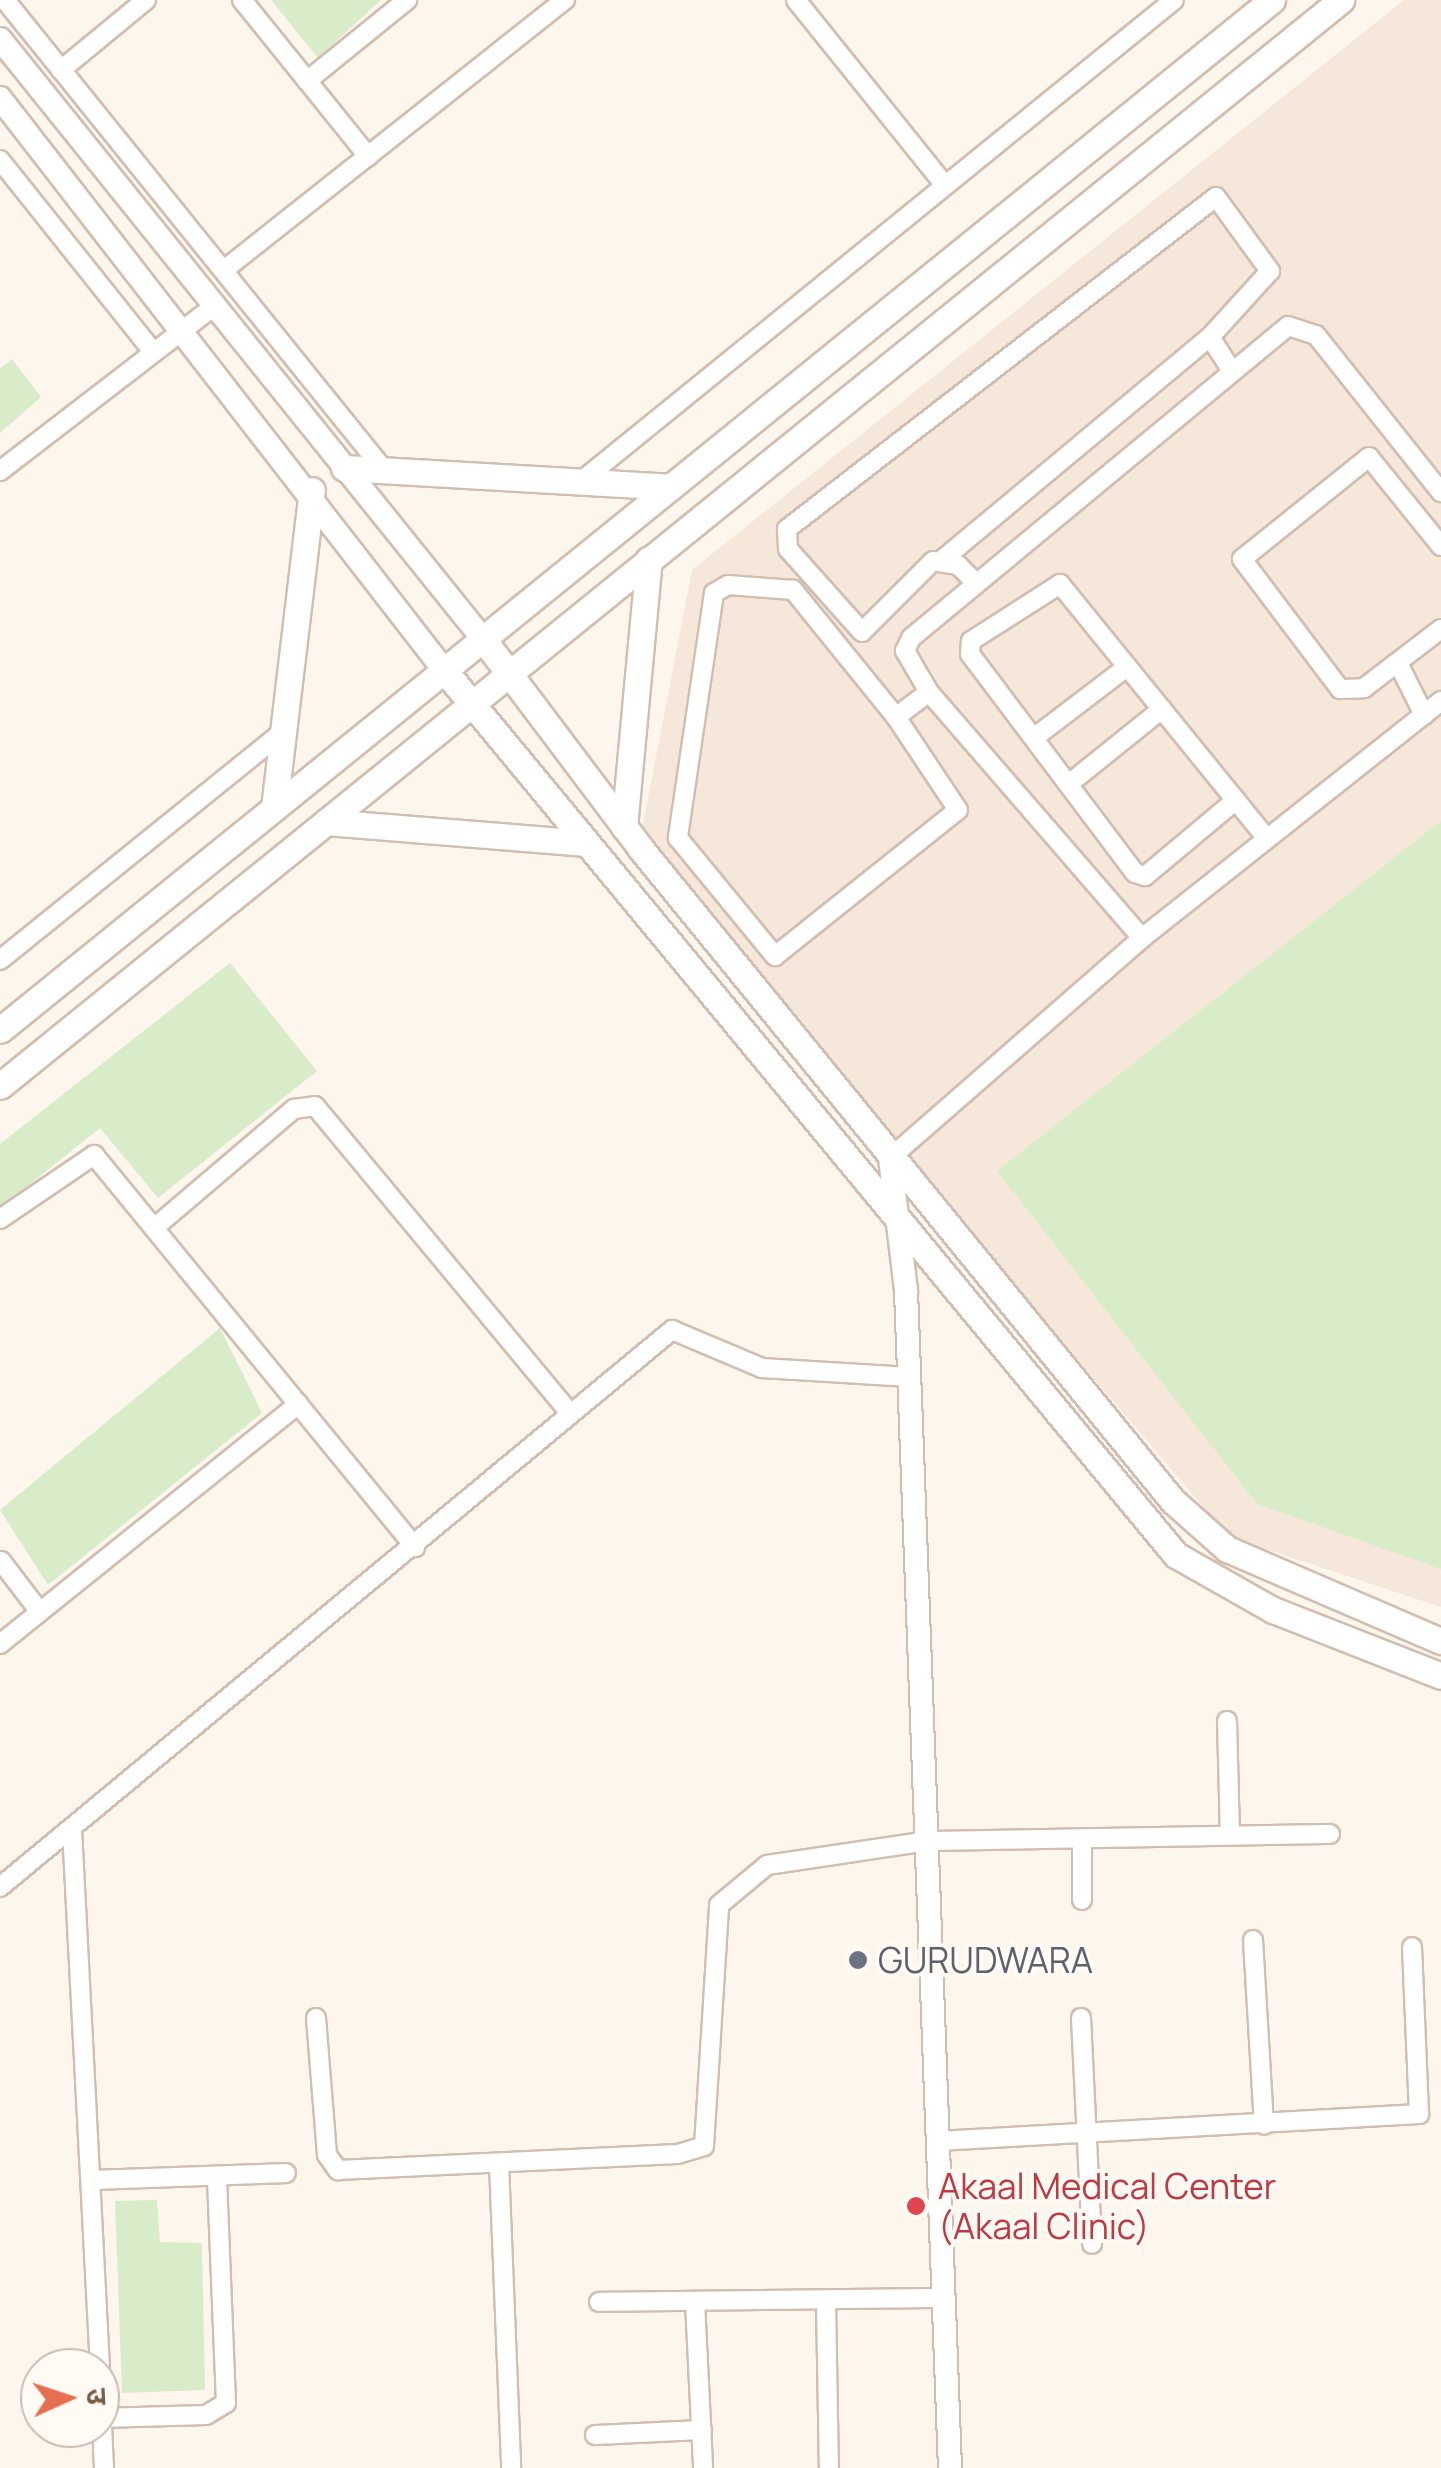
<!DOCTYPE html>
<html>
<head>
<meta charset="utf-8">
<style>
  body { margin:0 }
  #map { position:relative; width:1441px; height:2468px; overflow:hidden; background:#fdf6ec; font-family:Manrope,"Noto Sans Devanagari",sans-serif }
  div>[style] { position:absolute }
  .residential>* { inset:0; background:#f5e8da }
  .green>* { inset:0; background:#d8ecc9 }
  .roads { filter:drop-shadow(2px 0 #d1beb0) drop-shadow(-2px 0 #d1beb0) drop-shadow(0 2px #d1beb0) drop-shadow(0 -2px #d1beb0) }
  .minor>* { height:18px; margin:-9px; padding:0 9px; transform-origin:9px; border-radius:9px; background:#fff }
  .tertiary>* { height:22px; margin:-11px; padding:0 11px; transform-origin:11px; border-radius:11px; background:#fff }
  .secondary>* { height:25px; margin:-12.5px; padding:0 12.5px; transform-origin:12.5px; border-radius:12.5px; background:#fff }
  .dots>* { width:28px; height:28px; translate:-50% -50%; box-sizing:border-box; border:5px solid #fffaf3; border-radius:50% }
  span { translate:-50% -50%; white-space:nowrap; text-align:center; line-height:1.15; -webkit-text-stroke:8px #fffaf3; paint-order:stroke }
  .worship-label { font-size:35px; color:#5b616d }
  .left { translate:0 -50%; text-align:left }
  .health-label { font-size:35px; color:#be3a42 }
  .north { position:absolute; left:20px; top:2348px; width:100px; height:100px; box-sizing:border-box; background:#fffaf3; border:2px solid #cabbb1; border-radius:50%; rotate:87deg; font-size:28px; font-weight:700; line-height:40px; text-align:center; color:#7a5c4d }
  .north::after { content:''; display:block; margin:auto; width:35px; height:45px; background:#e76f51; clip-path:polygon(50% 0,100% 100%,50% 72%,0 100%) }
</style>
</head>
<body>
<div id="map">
  <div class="residential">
    <div style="clip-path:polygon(1404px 0,1441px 0,1441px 1607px,1229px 1537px,639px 845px,692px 570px)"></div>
  </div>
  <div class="green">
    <div style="clip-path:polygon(271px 0,381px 0,318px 58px)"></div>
    <div style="clip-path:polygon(12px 359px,41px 397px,0 433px,0 369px)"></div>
    <div style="clip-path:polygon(1441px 821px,1441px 1569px,1257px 1504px,997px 1171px)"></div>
    <div style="clip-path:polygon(230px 963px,317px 1071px,158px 1198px,100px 1128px,0 1208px,0 1144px)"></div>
    <div style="clip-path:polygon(220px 1328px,262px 1413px,48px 1585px,0 1510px)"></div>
    <div style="clip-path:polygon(157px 2200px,160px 2242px,202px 2243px,205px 2390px,122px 2393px,115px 2201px)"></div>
  </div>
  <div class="roads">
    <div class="minor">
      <div style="left:5px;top:0;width:604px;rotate:51.12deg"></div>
      <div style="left:242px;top:0;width:201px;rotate:51.1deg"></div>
      <div style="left:796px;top:0;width:236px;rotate:51.2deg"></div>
      <div style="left:61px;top:70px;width:110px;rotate:-39.5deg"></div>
      <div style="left:307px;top:81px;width:129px;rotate:-39deg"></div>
      <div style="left:0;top:160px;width:242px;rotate:51.4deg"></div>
      <div style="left:229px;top:266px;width:429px;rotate:-38.4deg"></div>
      <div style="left:0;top:471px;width:269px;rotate:-37.6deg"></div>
      <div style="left:579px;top:483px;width:766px;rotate:-39.07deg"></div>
      <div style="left:1441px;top:546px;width:114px;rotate:-129deg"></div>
      <div style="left:1369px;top:457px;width:163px;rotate:141.2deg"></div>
      <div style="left:1242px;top:559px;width:163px;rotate:53deg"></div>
      <div style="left:1340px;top:689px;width:24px;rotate:-2deg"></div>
      <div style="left:1364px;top:688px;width:97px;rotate:-37.5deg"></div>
      <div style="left:942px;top:560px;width:349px;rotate:-39.8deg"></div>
      <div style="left:976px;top:583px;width:25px;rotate:-135deg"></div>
      <div style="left:958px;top:565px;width:25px;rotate:-171deg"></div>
      <div style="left:933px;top:561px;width:100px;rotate:135deg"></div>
      <div style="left:862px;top:632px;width:111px;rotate:-131.7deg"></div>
      <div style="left:788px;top:549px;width:20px;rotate:-93deg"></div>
      <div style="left:787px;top:529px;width:542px;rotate:-37.74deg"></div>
      <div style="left:1216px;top:197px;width:92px;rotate:53.9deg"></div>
      <div style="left:1270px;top:271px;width:89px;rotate:132.3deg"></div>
      <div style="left:1210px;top:337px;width:40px;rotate:57.1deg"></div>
      <div style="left:1399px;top:665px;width:56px;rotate:63.4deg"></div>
      <div style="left:896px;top:717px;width:164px;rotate:-129deg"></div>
      <div style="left:793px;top:590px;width:65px;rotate:-175.6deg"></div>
      <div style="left:728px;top:585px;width:16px;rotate:150deg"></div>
      <div style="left:714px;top:593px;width:248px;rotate:98.4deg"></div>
      <div style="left:678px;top:838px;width:153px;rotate:50.6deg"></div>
      <div style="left:775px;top:956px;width:234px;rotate:-38.6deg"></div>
      <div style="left:958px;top:810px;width:112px;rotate:-123.7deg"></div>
      <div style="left:896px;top:717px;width:41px;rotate:-37.1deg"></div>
      <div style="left:1035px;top:737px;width:116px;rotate:-37.3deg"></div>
      <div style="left:1070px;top:783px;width:118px;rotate:-38.8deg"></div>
      <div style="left:1236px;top:800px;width:119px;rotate:140.1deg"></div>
      <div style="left:1145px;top:876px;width:10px;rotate:-163deg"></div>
      <div style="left:1135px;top:873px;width:274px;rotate:-127deg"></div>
      <div style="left:970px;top:654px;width:13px;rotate:-86deg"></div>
      <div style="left:971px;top:641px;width:106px;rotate:-32.6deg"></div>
      <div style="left:1060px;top:584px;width:328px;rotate:50.9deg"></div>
      <div style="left:1142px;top:938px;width:325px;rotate:-130.9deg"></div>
      <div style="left:929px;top:692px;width:48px;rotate:-120.3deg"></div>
      <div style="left:905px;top:651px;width:14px;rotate:-65deg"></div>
      <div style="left:911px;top:638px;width:489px;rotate:-39.6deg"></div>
      <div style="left:1288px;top:326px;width:29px;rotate:18deg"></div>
      <div style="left:1316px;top:335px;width:201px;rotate:51.5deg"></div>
      <div style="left:0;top:960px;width:358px;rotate:-38.9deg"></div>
      <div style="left:890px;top:1158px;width:335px;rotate:-41.1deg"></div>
      <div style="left:1142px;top:938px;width:382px;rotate:-38.4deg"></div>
      <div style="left:0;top:1219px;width:114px;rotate:-34.2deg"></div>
      <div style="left:94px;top:1155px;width:507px;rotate:50.69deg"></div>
      <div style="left:154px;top:1228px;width:184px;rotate:-40.4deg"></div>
      <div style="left:294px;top:1109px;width:21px;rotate:-8deg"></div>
      <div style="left:315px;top:1106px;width:400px;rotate:50.3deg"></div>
      <div style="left:1px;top:1561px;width:64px;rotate:52.6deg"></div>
      <div style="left:0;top:1644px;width:383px;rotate:-38.8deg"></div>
      <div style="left:1227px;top:1721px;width:114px;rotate:88.5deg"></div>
      <div style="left:72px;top:1829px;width:540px;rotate:87.03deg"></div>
      <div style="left:0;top:1887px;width:873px;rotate:-39.65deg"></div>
      <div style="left:672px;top:1330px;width:98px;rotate:22.9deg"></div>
      <div style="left:762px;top:1368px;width:148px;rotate:3.5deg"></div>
      <div style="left:1082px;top:1900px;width:62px;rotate:-90deg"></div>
      <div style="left:1253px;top:1940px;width:185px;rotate:86.6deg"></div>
      <div style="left:316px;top:2018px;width:137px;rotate:85.4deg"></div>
      <div style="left:327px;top:2155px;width:19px;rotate:54deg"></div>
      <div style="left:338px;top:2170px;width:340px;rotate:-2.7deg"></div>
      <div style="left:678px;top:2154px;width:27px;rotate:-17deg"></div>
      <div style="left:704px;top:2146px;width:241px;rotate:-86.4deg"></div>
      <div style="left:719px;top:1905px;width:62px;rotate:-39.8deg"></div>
      <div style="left:767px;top:1865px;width:162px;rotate:-8.5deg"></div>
      <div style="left:927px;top:1841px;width:403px;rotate:-1deg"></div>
      <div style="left:1081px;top:2018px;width:226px;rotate:87.2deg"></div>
      <div style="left:938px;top:2141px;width:482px;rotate:-3.2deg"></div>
      <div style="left:1419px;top:2114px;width:167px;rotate:-92.4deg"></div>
      <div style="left:499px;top:2164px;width:304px;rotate:87.7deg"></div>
      <div style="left:95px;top:2180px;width:191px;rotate:-2.1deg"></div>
      <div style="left:599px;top:2302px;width:346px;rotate:-0.7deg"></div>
      <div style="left:695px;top:2302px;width:166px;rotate:87.2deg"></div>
      <div style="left:826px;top:2302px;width:166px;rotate:89deg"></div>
      <div style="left:100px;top:2383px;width:85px;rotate:87.3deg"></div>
      <div style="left:101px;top:2418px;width:105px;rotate:-1.6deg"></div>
      <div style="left:206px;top:2415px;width:23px;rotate:-31deg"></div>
      <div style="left:226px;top:2403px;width:225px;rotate:-92.3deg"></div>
      <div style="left:595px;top:2435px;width:107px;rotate:-2.7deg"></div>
    </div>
    <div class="tertiary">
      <div style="left:0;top:39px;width:770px;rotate:51.17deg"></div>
      <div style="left:0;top:98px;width:724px;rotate:52.18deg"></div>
      <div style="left:890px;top:1158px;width:134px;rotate:83.1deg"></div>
      <div style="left:906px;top:1291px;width:1178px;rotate:87.86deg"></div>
    </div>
    <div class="secondary">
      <div style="left:344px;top:468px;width:327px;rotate:3.3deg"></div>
      <div style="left:483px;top:639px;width:263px;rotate:53deg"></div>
      <div style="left:641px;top:849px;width:842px;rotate:50.79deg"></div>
      <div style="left:1173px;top:1501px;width:72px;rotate:41.6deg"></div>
      <div style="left:1227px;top:1549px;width:233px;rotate:23.3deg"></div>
      <div style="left:444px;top:670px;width:1148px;rotate:50.41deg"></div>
      <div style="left:1176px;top:1555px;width:112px;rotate:29.6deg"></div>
      <div style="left:1273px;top:1610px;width:180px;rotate:21.4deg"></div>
      <div style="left:274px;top:808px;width:320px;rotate:-83.2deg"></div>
      <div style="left:326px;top:822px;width:261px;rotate:4.6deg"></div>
      <div style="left:624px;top:827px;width:269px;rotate:-84.7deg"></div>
      <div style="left:0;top:1030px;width:1637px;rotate:-39deg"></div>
      <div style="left:0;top:1086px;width:1726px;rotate:-39deg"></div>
    </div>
  </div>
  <div class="dots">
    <div style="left:858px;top:1960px;background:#6b7280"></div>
    <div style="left:916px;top:2206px;background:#e0444e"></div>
  </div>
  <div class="worship-label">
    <span class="left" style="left:878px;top:1960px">GURUDWARA</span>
  </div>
  <div class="health-label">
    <span class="left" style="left:938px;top:2206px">Akaal Medical Center<br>(Akaal Clinic)</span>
  </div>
  <div class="north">उ</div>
</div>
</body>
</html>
